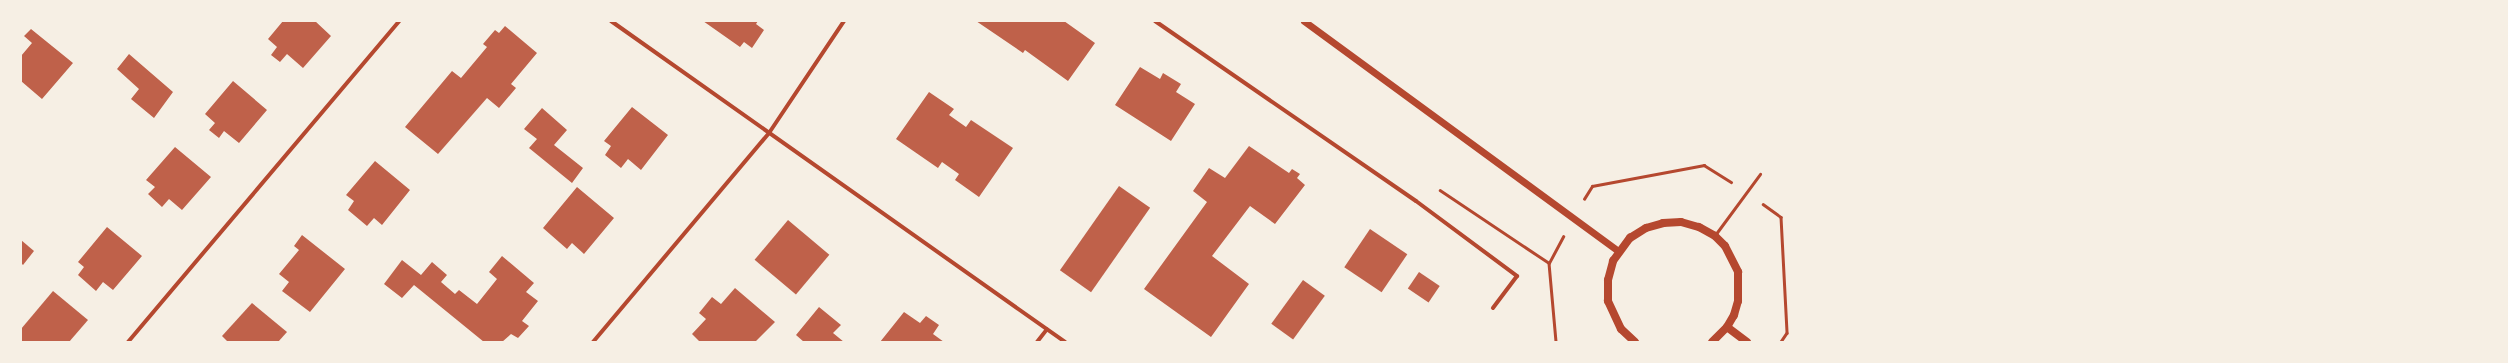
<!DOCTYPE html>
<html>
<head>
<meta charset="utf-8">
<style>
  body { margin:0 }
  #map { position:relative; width:2508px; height:363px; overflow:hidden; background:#f6efe4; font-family:Montserrat,sans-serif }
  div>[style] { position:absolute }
  .building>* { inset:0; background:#bf614a; transform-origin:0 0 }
  .path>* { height:2.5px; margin:-1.25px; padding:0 1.25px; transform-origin:1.25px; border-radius:1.25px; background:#b5482f }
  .service>* { height:3px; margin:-1.5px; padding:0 1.5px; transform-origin:1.5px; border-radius:1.5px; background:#b5482f }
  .minor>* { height:4px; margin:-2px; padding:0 2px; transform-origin:2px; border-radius:2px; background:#b5482f }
  .tertiary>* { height:7px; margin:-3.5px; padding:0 3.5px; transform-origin:3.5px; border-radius:3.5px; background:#b5482f }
  .secondary>* { height:8px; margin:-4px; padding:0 4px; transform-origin:4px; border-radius:4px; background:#b5482f }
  span { translate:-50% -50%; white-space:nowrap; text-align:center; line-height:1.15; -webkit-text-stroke:3px #f6efe4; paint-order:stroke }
  .frame { position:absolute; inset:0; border:22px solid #f6efe4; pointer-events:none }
</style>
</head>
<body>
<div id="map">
  <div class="building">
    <div style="clip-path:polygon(283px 21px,315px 21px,331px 36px,303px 68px,287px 54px,280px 62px,271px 55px,277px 47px,268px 39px)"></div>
    <div style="clip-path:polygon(703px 21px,758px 21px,756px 24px,764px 30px,752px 48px,744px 42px,740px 47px)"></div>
    <div style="clip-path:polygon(976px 21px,1064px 21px,1095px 43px,1068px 81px,1025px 50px,1023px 53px)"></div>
    <div style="clip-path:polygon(505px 26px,537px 53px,511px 84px,516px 88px,499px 108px,487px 98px,438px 154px,405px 127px,452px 71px,461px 78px,487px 47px,483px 44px,495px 30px,499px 33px)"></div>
    <div style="clip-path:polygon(31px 29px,73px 63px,42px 99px,21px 81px,21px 56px,32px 43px,24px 36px)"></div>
    <div style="clip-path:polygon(129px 54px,173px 92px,154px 118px,131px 99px,139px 89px,117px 69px)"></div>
    <div style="clip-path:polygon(1140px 67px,1160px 79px,1163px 73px,1181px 84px,1176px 92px,1195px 104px,1171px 141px,1115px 105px)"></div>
    <div style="clip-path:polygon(233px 81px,267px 110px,239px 143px,224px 131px,219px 138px,209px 130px,215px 123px,205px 114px)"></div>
    <div style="clip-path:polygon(929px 92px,954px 109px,949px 115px,966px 127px,971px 120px,1013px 148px,979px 197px,955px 180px,959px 174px,942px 162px,938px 168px,896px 139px)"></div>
    <div style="clip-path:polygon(632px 107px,668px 135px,641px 170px,628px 159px,621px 168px,605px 155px,611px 146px,604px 141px)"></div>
    <div style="clip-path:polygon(542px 108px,567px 130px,554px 145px,583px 168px,572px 183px,529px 148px,537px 139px,524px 129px)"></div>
    <div style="clip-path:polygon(1249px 146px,1289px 173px,1292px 169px,1300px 174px,1297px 178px,1305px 185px,1275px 224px,1250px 206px,1212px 256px,1249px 284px,1211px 337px,1144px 289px,1207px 202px,1193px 191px,1209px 168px,1225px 178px)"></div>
    <div style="clip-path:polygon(175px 147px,211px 177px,182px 210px,169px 199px,162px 207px,148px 194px,155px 187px,146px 180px)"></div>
    <div style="clip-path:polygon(375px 161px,410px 190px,382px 225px,374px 218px,367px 226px,348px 210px,354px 201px,346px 195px)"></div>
    <div style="left:1119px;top:186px;width:38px;height:103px;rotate:35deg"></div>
    <div style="clip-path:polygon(577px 187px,614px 218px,584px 254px,572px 243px,567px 249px,543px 228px)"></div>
    <div style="left:788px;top:220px;width:54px;height:52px;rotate:40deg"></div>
    <div style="clip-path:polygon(107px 227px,142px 256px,113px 290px,103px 282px,96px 291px,78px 275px,84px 267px,78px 262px)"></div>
    <div style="left:1370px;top:229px;width:45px;height:46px;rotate:34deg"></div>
    <div style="clip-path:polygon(302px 235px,345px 269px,310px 312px,282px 291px,289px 282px,279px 274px,299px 250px,294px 246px)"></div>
    <div style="clip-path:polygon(21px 240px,34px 251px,23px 265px,21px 263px)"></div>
    <div style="clip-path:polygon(502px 256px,534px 283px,526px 292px,538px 301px,522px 321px,529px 326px,518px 338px,511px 334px,502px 342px,484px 342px,414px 285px,402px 298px,384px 284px,402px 260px,421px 275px,432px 262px,447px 275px,441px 282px,455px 294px,459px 290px,477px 304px,497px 279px,489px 272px)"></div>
    <div style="left:1419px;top:272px;width:25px;height:20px;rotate:34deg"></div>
    <div style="left:1303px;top:280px;width:27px;height:54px;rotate:36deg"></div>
    <div style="clip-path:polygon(735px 288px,775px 322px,755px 342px,700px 342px,692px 334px,706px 319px,699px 313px,712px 297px,721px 304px)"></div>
    <div style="clip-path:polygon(53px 291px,88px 320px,69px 342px,21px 342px,21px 329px)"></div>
    <div style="clip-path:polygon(252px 303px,287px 332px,278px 342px,228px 342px,222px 336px)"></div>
    <div style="clip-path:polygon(819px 307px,841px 325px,833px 333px,844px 342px,804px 342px,796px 335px)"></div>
    <div style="clip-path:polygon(904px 312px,920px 323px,926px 316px,939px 325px,933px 334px,944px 342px,880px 342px)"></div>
  </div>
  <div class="path">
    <div style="left:1440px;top:190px;width:131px;rotate:33.8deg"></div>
    <div style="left:1549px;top:263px;width:79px;rotate:84.9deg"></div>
    <div style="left:1584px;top:199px;width:15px;rotate:-58deg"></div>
    <div style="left:1592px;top:186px;width:114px;rotate:-10.6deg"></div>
    <div style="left:1704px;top:165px;width:32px;rotate:32deg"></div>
    <div style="left:1763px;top:204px;width:22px;rotate:36deg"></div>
    <div style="left:1781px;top:217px;width:116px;rotate:87deg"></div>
    <div style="left:1787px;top:333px;width:11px;rotate:124deg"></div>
    <div style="left:1549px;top:263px;width:30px;rotate:-62deg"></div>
  </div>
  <div class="service">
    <div style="left:1715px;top:235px;width:76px;rotate:-53.6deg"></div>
  </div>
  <div class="minor">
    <div style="left:611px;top:21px;width:556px;rotate:35.26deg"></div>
    <div style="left:1155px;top:21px;width:317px;rotate:34.6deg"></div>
    <div style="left:1416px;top:201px;width:126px;rotate:36.6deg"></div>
    <div style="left:1517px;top:276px;width:40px;rotate:127deg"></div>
    <div style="left:128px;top:342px;width:420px;rotate:-49.8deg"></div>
    <div style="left:593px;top:342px;width:273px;rotate:-49.9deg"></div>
    <div style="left:769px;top:133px;width:135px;rotate:-56.2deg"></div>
    <div style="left:1037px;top:342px;width:16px;rotate:-52deg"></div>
  </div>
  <div class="tertiary">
    <div style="left:1304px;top:21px;width:389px;rotate:36.2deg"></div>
  </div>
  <div class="secondary">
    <div style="left:1727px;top:327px;width:25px;rotate:37deg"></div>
    <div style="left:1635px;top:342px;width:19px;rotate:-137deg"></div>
    <div style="left:1621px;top:329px;width:31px;rotate:-115deg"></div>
    <div style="left:1608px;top:301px;width:21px;rotate:-90deg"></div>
    <div style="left:1608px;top:280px;width:20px;rotate:-75deg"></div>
    <div style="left:1613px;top:261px;width:29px;rotate:-54deg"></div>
    <div style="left:1630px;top:238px;width:19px;rotate:-32deg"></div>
    <div style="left:1646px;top:228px;width:18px;rotate:-16deg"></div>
    <div style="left:1663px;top:223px;width:18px;rotate:-3deg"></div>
    <div style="left:1681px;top:222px;width:19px;rotate:16deg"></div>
    <div style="left:1699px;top:227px;width:18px;rotate:29deg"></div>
    <div style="left:1715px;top:236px;width:14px;rotate:45deg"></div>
    <div style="left:1725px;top:246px;width:29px;rotate:63deg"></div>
    <div style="left:1738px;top:272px;width:29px;rotate:90deg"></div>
    <div style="left:1738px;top:301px;width:15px;rotate:106deg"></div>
    <div style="left:1734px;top:315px;width:14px;rotate:120deg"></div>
    <div style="left:1727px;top:327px;width:21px;rotate:135deg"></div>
  </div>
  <div class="frame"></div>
</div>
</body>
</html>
